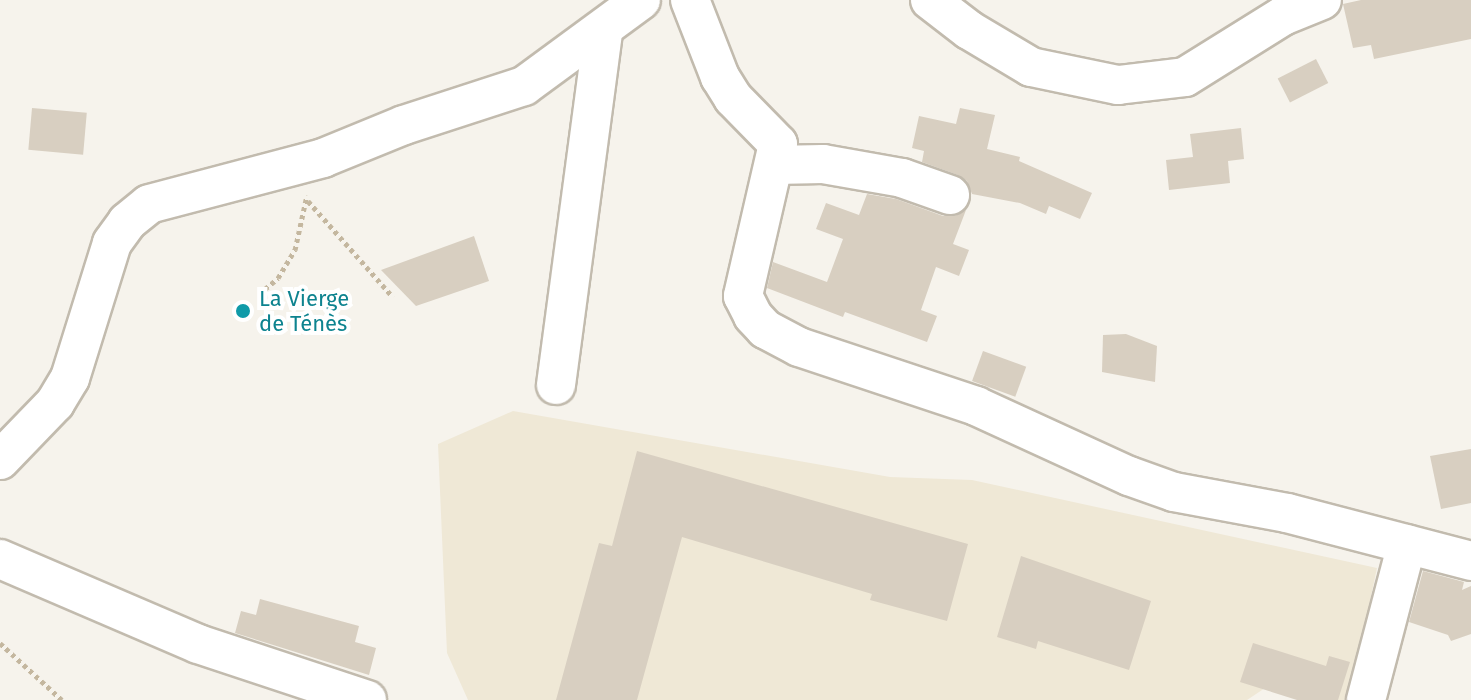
<!DOCTYPE html>
<html>
<head>
<meta charset="utf-8">
<style>
  body { margin:0 }
  #map { position:relative; width:1471px; height:700px; overflow:hidden; background:#f6f3ec; font-family:"Fira Sans",sans-serif }
  div>[style] { position:absolute }
  .education>* { inset:0; background:#efe8d6 }
  .building>* { inset:0; background:#d8cfc1; transform-origin:0 0 }
  .path>* { height:5px; margin-top:-2.5px; transform-origin:0; background:repeating-linear-gradient(90deg,#c4b79f 0 4px,transparent 0 8px) }
  .roads { filter:drop-shadow(2px 0 #c2bbae) drop-shadow(-2px 0 #c2bbae) drop-shadow(0 2px #c2bbae) drop-shadow(0 -2px #c2bbae) }
  .minor>* { height:38px; margin:-19px; padding:0 19px; transform-origin:19px; border-radius:19px; background:#fff }
  .dots>* { width:22px; height:22px; translate:-50% -50%; box-sizing:border-box; border:4px solid #fff; border-radius:50% }
  span { translate:-50% -50%; white-space:nowrap; text-align:center; line-height:1.15; -webkit-text-stroke:8px #fff; paint-order:stroke }
  .culture-label { font-size:22px; color:#0d838f }
  .left { translate:0 -50%; text-align:left }
</style>
</head>
<body>
<div id="map">
  <div class="education">
    <div style="clip-path:polygon(513px 411px,890px 477px,972px 480px,1377px 568px,1349px 700px,1302px 700px,1265px 688px,1247px 700px,468px 700px,447px 653px,438px 444px)"></div>
  </div>
  <div class="building">
    <div style="clip-path:polygon(1361px 0,1471px 0,1471px 39px,1374px 59px,1371px 45px,1353px 48px,1343px 4px)"></div>
    <div style="left:1316px;top:59px;width:27px;height:43px;rotate:63deg"></div>
    <div style="left:32px;top:108px;width:55px;height:42px;rotate:5deg"></div>
    <div style="clip-path:polygon(960px 108px,995px 115px,987px 149px,1020px 157px,1019px 161px,1092px 193px,1080px 219px,1049px 206px,1046px 214px,1020px 203px,972px 194px,967px 181px,958px 175px,922px 162px,924px 151px,912px 148px,919px 116px,956px 124px)"></div>
    <div style="clip-path:polygon(1241px 128px,1244px 159px,1228px 161px,1230px 183px,1169px 190px,1166px 160px,1193px 157px,1190px 134px)"></div>
    <div style="clip-path:polygon(867px 194px,896px 199px,943px 216px,955px 216px,966px 210px,953px 244px,969px 250px,959px 276px,936px 267px,921px 310px,937px 316px,927px 342px,845px 312px,843px 317px,767px 288px,773px 262px,827px 282px,843px 239px,816px 229px,826px 203px,859px 215px)"></div>
    <div style="clip-path:polygon(474px 236px,489px 281px,416px 306px,381px 270px)"></div>
    <div style="clip-path:polygon(1126px 334px,1157px 346px,1155px 382px,1102px 372px,1103px 335px)"></div>
    <div style="left:983px;top:351px;width:46px;height:32px;rotate:20deg"></div>
    <div style="clip-path:polygon(1471px 449px,1471px 503px,1441px 509px,1430px 456px)"></div>
    <div style="clip-path:polygon(637px 451px,968px 544px,947px 621px,870px 600px,872px 594px,682px 537px,637px 700px,556px 700px,599px 543px,612px 546px)"></div>
    <div style="clip-path:polygon(1021px 556px,1151px 601px,1129px 670px,1038px 641px,1036px 649px,997px 637px)"></div>
    <div style="clip-path:polygon(1423px 571px,1464px 582px,1462px 590px,1471px 586px,1471px 634px,1451px 641px,1448px 635px,1409px 622px)"></div>
    <div style="clip-path:polygon(260px 599px,359px 626px,355px 642px,376px 648px,369px 675px,235px 633px,241px 611px,256px 615px)"></div>
    <div style="clip-path:polygon(1253px 643px,1326px 666px,1329px 656px,1350px 662px,1338px 700px,1297px 700px,1240px 682px)"></div>
  </div>
  <div class="path">
    <div style="left:308px;top:201px;width:128px;rotate:48.5deg"></div>
    <div style="left:265px;top:289px;width:17px;rotate:-40deg"></div>
    <div style="left:278px;top:278px;width:33px;rotate:-59deg"></div>
    <div style="left:295px;top:250px;width:56px;rotate:-77.7deg"></div>
    <div style="left:0;top:643px;width:84px;rotate:42.6deg"></div>
  </div>
  <div class="roads">
    <div class="minor">
      <div style="left:690px;top:0;width:83px;rotate:68.7deg"></div>
      <div style="left:720px;top:77px;width:25px;rotate:58deg"></div>
      <div style="left:733px;top:98px;width:64px;rotate:45.6deg"></div>
      <div style="left:778px;top:144px;width:156px;rotate:103deg"></div>
      <div style="left:743px;top:296px;width:22px;rotate:63deg"></div>
      <div style="left:753px;top:316px;width:18px;rotate:47deg"></div>
      <div style="left:765px;top:329px;width:38px;rotate:28deg"></div>
      <div style="left:799px;top:347px;width:187px;rotate:18.4deg"></div>
      <div style="left:976px;top:406px;width:168px;rotate:24.6deg"></div>
      <div style="left:1129px;top:476px;width:48px;rotate:19.6deg"></div>
      <div style="left:1174px;top:492px;width:115px;rotate:10.5deg"></div>
      <div style="left:1287px;top:513px;width:190px;rotate:14.6deg"></div>
      <div style="left:930px;top:0;width:49px;rotate:37.6deg"></div>
      <div style="left:969px;top:30px;width:72px;rotate:30.8deg"></div>
      <div style="left:1031px;top:67px;width:89px;rotate:11.7deg"></div>
      <div style="left:1118px;top:85px;width:67px;rotate:-6.8deg"></div>
      <div style="left:1185px;top:77px;width:115px;rotate:-31.9deg"></div>
      <div style="left:1283px;top:16px;width:42px;rotate:-22.3deg"></div>
      <div style="left:774px;top:165px;width:49px;rotate:-1.2deg"></div>
      <div style="left:823px;top:164px;width:80px;rotate:10deg"></div>
      <div style="left:902px;top:178px;width:51px;rotate:19.5deg"></div>
      <div style="left:556px;top:385px;width:357px;rotate:-82.4deg"></div>
      <div style="left:0;top:460px;width:79px;rotate:-46deg"></div>
      <div style="left:55px;top:403px;width:29px;rotate:-59deg"></div>
      <div style="left:70px;top:378px;width:141px;rotate:-72.7deg"></div>
      <div style="left:112px;top:243px;width:26px;rotate:-54deg"></div>
      <div style="left:127px;top:222px;width:28px;rotate:-39deg"></div>
      <div style="left:149px;top:204px;width:180px;rotate:-14.8deg"></div>
      <div style="left:323px;top:158px;width:87px;rotate:-22.2deg"></div>
      <div style="left:404px;top:125px;width:126px;rotate:-18deg"></div>
      <div style="left:524px;top:86px;width:145px;rotate:-36.3deg"></div>
      <div style="left:0;top:559px;width:215px;rotate:23.2deg"></div>
      <div style="left:198px;top:644px;width:178px;rotate:18.3deg"></div>
      <div style="left:1366px;top:700px;width:161px;rotate:-75.3deg"></div>
    </div>
  </div>
  <div class="dots">
    <div style="left:243px;top:311px;background:#0f9aa8"></div>
  </div>
  <div class="culture-label">
    <span class="left" style="left:259px;top:311px">La Vierge<br>de Ténès</span>
  </div>
</div>
</body>
</html>
